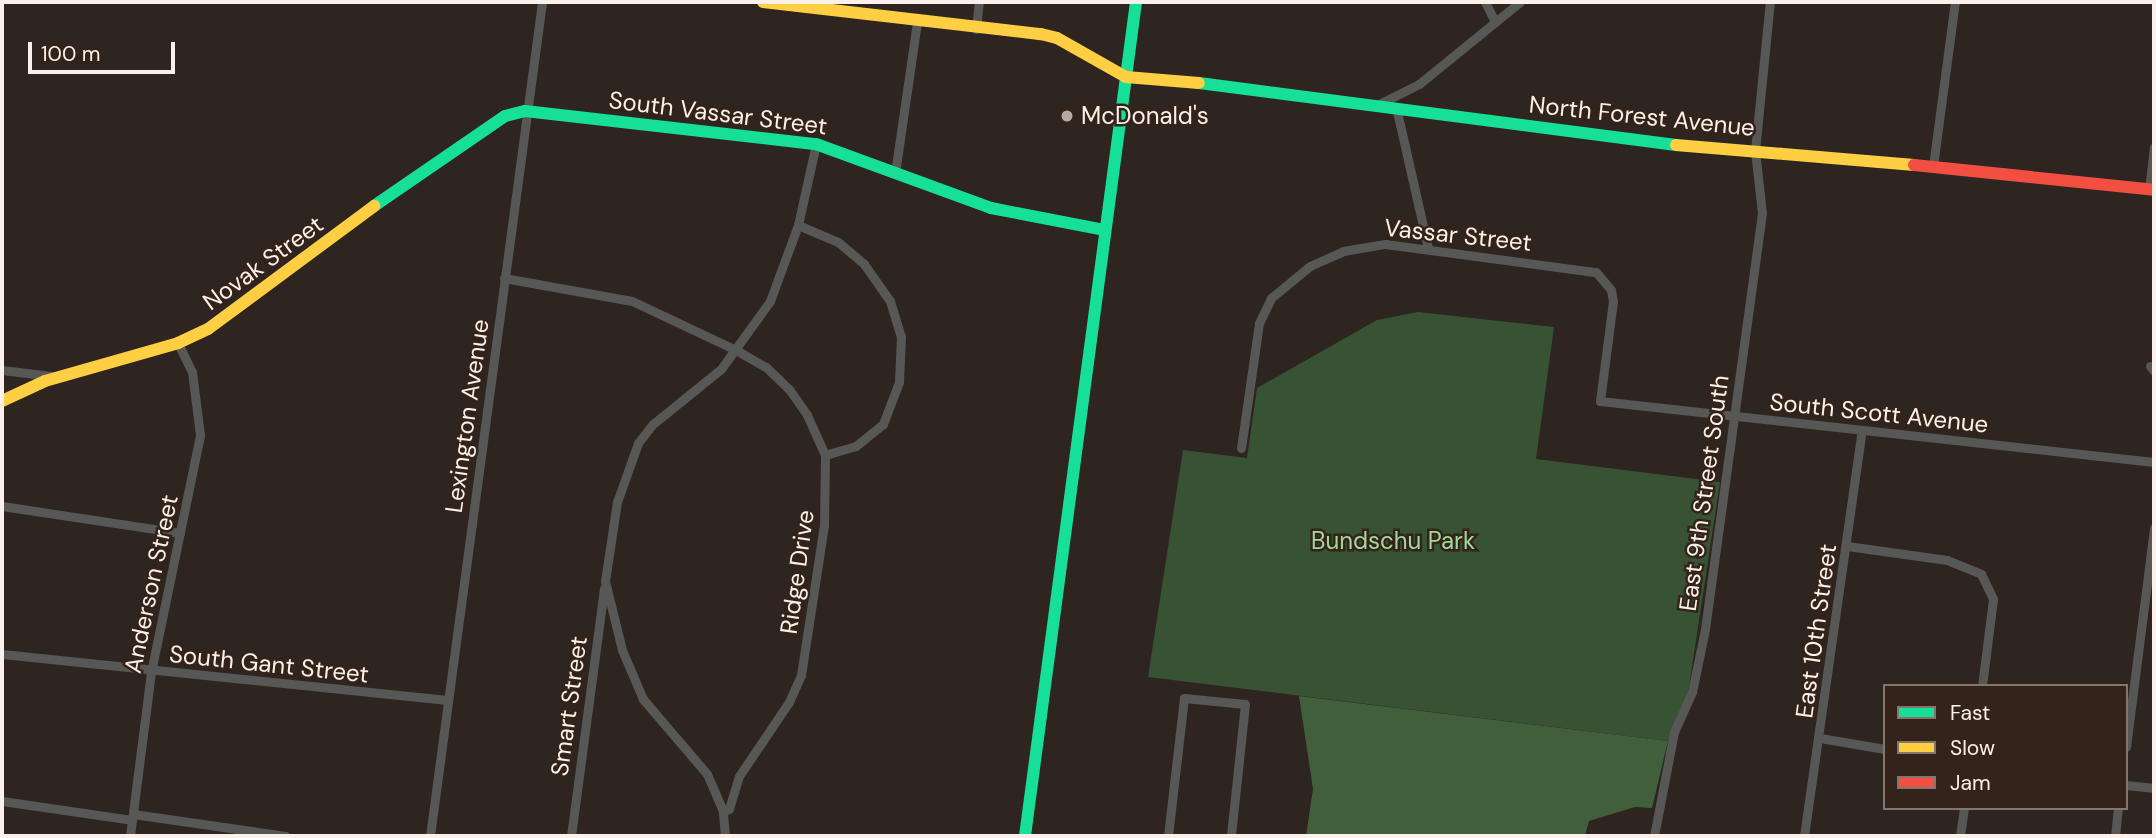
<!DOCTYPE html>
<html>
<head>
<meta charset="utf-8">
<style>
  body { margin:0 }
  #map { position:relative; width:2156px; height:838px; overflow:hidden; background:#2e2520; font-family:"DM Sans",sans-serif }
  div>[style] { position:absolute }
  .green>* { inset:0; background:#385333 }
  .forest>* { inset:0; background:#415f3b }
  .street>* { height:9px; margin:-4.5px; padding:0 4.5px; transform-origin:4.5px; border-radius:4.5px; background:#575755 }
  .fast>* { height:12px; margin:-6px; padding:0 6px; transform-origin:6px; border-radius:6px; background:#16e098 }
  .slow>* { height:12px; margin:-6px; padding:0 6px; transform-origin:6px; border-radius:6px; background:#ffcf43 }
  .jam>* { height:12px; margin:-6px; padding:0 6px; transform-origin:6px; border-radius:6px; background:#f24e42 }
  .dots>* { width:19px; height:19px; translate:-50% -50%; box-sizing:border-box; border:4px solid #34231a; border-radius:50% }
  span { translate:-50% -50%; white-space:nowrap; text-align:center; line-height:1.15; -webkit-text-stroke:5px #34231a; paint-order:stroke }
  .street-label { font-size:24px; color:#fcf0ea }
  .poi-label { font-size:24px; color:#fcf0ea }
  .left { translate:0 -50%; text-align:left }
  .park-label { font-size:24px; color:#a0d998 }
  .frame { position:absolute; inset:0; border:4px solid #fcf0ea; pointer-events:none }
  .legend { position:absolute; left:1883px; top:684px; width:245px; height:126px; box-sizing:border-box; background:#34231a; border:2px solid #84756d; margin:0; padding:9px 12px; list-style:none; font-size:21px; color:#fcf0ea }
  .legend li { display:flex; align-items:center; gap:14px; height:35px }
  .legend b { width:35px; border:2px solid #84756d }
  .scale { position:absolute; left:28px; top:42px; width:147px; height:32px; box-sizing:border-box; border:4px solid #fcf0ea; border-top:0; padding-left:9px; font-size:21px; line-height:24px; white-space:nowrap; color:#fcf0ea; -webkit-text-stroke:5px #34231a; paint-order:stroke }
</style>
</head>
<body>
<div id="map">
  <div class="green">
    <div style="clip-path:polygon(1418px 312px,1554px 327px,1536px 459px,1720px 482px,1688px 693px,1668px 741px,1148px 677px,1183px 450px,1247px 458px,1257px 388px,1377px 320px)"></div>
  </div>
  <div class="forest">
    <div style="clip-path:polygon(1299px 696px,1668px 741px,1652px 808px,1635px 807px,1589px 821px,1585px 836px,1306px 836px,1313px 789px)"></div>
  </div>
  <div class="street">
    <div style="left:1485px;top:2px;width:22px;rotate:63deg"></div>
    <div style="left:976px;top:29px;width:27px;rotate:-84deg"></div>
    <div style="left:1377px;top:105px;width:47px;rotate:-26.6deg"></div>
    <div style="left:1419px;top:84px;width:130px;rotate:-39.1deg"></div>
    <div style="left:1396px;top:107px;width:145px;rotate:77.2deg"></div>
    <div style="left:1933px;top:166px;width:165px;rotate:-82.4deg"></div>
    <div style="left:895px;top:173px;width:153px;rotate:-81.7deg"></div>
    <div style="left:2149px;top:190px;width:43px;rotate:-83.4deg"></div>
    <div style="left:798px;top:225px;width:43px;rotate:23deg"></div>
    <div style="left:838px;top:242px;width:34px;rotate:40deg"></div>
    <div style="left:864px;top:264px;width:45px;rotate:54.9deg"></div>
    <div style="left:890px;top:301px;width:37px;rotate:73deg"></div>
    <div style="left:901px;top:336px;width:46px;rotate:92.5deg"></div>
    <div style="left:899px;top:382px;width:45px;rotate:110.9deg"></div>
    <div style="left:883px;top:424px;width:35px;rotate:141deg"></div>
    <div style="left:856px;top:446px;width:32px;rotate:164deg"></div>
    <div style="left:504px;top:278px;width:130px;rotate:10.2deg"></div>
    <div style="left:632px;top:301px;width:115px;rotate:25.2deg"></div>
    <div style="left:736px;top:350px;width:34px;rotate:30deg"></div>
    <div style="left:766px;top:367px;width:32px;rotate:44deg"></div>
    <div style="left:789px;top:389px;width:32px;rotate:55deg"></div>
    <div style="left:807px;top:415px;width:44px;rotate:65.8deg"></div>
    <div style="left:825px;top:455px;width:70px;rotate:90.8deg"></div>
    <div style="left:824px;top:525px;width:152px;rotate:98.7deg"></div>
    <div style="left:801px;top:675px;width:30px;rotate:114deg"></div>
    <div style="left:789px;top:702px;width:89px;rotate:124deg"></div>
    <div style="left:739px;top:776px;width:34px;rotate:107deg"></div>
    <div style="left:729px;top:809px;width:6px;rotate:162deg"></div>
    <div style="left:2150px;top:366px;width:6px;rotate:51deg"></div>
    <div style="left:2px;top:370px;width:50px;rotate:6.8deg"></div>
    <div style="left:1241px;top:448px;width:126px;rotate:-81.8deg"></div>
    <div style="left:1259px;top:323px;width:28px;rotate:-64deg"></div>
    <div style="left:1271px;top:298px;width:50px;rotate:-39.4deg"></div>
    <div style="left:1310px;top:266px;width:36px;rotate:-24deg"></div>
    <div style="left:1343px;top:251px;width:43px;rotate:-9.5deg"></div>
    <div style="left:1385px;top:244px;width:213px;rotate:7.6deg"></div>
    <div style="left:1596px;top:272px;width:23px;rotate:50deg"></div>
    <div style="left:1611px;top:290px;width:11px;rotate:80deg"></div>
    <div style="left:1613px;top:301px;width:101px;rotate:97.4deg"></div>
    <div style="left:1600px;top:401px;width:557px;rotate:6.28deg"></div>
    <div style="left:2px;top:506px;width:180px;rotate:8.6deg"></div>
    <div style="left:1847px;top:546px;width:101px;rotate:8deg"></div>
    <div style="left:1947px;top:560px;width:37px;rotate:22deg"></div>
    <div style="left:1981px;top:574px;width:28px;rotate:64deg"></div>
    <div style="left:1993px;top:599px;width:88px;rotate:97.2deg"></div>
    <div style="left:2px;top:654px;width:448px;rotate:5.9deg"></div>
    <div style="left:1820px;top:738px;width:66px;rotate:9.6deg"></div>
    <div style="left:2126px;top:747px;width:221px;rotate:-82.7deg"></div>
    <div style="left:2126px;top:785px;width:28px;rotate:6deg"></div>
    <div style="left:2px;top:801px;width:131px;rotate:8.3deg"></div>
    <div style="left:133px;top:814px;width:154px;rotate:8.2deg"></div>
    <div style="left:130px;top:836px;width:165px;rotate:-82.7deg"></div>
    <div style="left:151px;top:672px;width:242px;rotate:-78.3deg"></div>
    <div style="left:200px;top:435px;width:64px;rotate:-97.2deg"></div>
    <div style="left:192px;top:372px;width:32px;rotate:-116deg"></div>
    <div style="left:430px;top:836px;width:841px;rotate:-82.35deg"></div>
    <div style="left:571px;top:836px;width:250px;rotate:-82.4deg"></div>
    <div style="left:725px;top:836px;width:25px;rotate:-95deg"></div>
    <div style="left:723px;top:811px;width:40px;rotate:-113.4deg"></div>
    <div style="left:707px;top:774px;width:99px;rotate:-130.5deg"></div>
    <div style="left:643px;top:699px;width:53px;rotate:-113.2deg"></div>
    <div style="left:622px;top:650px;width:71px;rotate:-103.8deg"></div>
    <div style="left:605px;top:581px;width:80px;rotate:-81.4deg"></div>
    <div style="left:617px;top:502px;width:63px;rotate:-70.4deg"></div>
    <div style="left:638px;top:443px;width:24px;rotate:-52deg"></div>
    <div style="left:653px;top:424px;width:87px;rotate:-39deg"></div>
    <div style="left:721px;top:369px;width:84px;rotate:-54.2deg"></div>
    <div style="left:770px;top:301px;width:81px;rotate:-69.8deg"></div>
    <div style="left:798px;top:225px;width:83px;rotate:-77.5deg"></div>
    <div style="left:1168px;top:836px;width:139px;rotate:-83.4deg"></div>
    <div style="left:1184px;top:698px;width:61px;rotate:5.6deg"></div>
    <div style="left:1245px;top:704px;width:133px;rotate:96.1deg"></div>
    <div style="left:1654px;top:836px;width:106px;rotate:-79.1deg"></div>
    <div style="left:1674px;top:732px;width:44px;rotate:-65.8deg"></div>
    <div style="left:1692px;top:692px;width:64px;rotate:-78.3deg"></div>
    <div style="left:1705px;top:629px;width:420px;rotate:-82.2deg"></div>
    <div style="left:1762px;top:213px;width:62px;rotate:-96.4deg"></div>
    <div style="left:1755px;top:151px;width:150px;rotate:-84.3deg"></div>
    <div style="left:1804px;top:836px;width:409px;rotate:-81.9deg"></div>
    <div style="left:1960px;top:836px;width:28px;rotate:-82deg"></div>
    <div style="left:2115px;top:836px;width:28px;rotate:-84deg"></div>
  </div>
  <div class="fast">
    <div style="left:1199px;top:83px;width:481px;rotate:7.4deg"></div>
    <div style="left:374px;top:206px;width:159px;rotate:-34.5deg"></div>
    <div style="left:505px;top:116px;width:21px;rotate:-14deg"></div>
    <div style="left:525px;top:111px;width:293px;rotate:6.5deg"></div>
    <div style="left:816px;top:144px;width:186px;rotate:20.1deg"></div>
    <div style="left:991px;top:208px;width:115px;rotate:11deg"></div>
    <div style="left:1025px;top:836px;width:841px;rotate:-82.42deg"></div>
  </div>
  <div class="slow">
    <div style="left:763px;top:2px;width:280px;rotate:6.6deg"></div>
    <div style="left:1041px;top:34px;width:16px;rotate:14deg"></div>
    <div style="left:1057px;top:38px;width:79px;rotate:29.5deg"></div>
    <div style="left:1126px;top:77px;width:73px;rotate:4.7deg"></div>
    <div style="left:1676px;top:145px;width:239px;rotate:4.8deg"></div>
    <div style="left:2px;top:401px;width:47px;rotate:-24.9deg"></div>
    <div style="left:45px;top:381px;width:138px;rotate:-15.9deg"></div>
    <div style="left:178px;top:343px;width:33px;rotate:-25deg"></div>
    <div style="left:208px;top:329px;width:207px;rotate:-36.5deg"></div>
  </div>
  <div class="jam">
    <div style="left:1914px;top:165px;width:241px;rotate:5.9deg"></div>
  </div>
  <div class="dots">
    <div style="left:1067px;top:116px;background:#b4a9a3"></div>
  </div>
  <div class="street-label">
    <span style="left:718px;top:113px;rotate:7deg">South Vassar Street</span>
    <span style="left:1642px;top:116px;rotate:6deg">North Forest Avenue</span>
    <span style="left:1458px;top:235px;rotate:6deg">Vassar Street</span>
    <span style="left:263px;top:263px;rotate:-36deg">Novak Street</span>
    <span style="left:1879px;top:413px;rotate:6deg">South Scott Avenue</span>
    <span style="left:467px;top:416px;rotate:-82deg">Lexington Avenue</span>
    <span style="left:1704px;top:493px;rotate:-82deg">East 9th Street South</span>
    <span style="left:797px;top:572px;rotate:-82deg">Ridge Drive</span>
    <span style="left:151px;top:584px;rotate:-78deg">Anderson Street</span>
    <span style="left:1816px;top:631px;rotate:-82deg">East 10th Street</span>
    <span style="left:269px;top:664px;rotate:6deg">South Gant Street</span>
    <span style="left:569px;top:706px;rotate:-82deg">Smart Street</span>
  </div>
  <div class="poi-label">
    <span class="left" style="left:1081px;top:116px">McDonald's</span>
  </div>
  <div class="park-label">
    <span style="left:1393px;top:541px">Bundschu Park</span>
  </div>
  <div class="frame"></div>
  <ul class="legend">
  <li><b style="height:9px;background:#16e098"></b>Fast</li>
  <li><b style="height:9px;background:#ffcf43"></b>Slow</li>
  <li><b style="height:9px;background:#f24e42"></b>Jam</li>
  </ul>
  <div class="scale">100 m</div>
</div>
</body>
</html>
